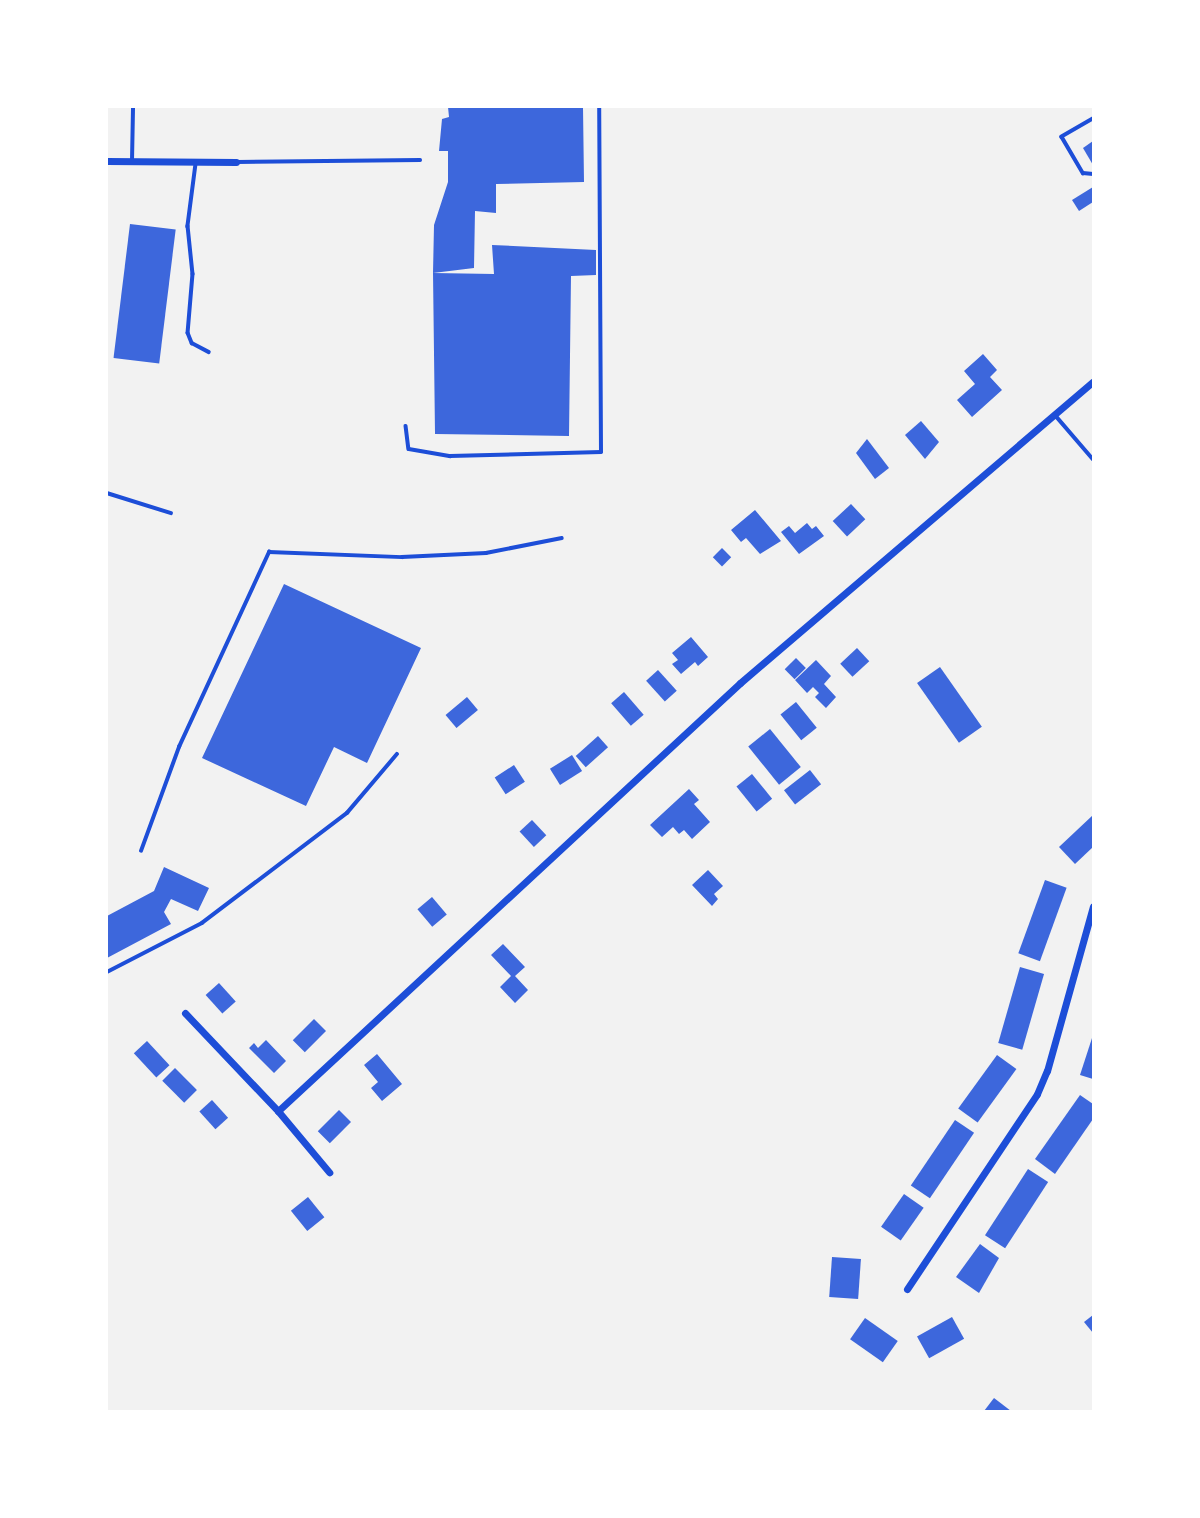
<!DOCTYPE html>
<html>
<head>
<meta charset="utf-8">
<style>
  body { margin:0 }
  #map { position:relative; width:1200px; height:1518px; overflow:hidden; background:#f2f2f2; font-family:"Asap Condensed",sans-serif }
  div>[style] { position:absolute }
  .building>* { inset:0; background:#3d67dc; transform-origin:0 0 }
  .service>* { height:3.5px; margin:-1.75px; padding:0 1.75px; transform-origin:1.75px; border-radius:1.75px; background:#1d4ed8 }
  .minor>* { height:7px; margin:-3.5px; padding:0 3.5px; transform-origin:3.5px; border-radius:3.5px; background:#1d4ed8 }
  span { translate:-50% -50%; white-space:nowrap; text-align:center; line-height:1.15; -webkit-text-stroke:7px #fff; paint-order:stroke }
  .frame { position:absolute; inset:0; border:108px solid #fff; pointer-events:none }
</style>
</head>
<body>
<div id="map">
  <div class="building">
    <div style="clip-path:polygon(448px 107px,583px 107px,584px 182px,496px 184px,496px 213px,475px 211px,474px 268px,433px 273px,434px 225px,448px 182px,448px 151px,439px 151px,442px 119px,449px 117px)"></div>
    <div style="clip-path:polygon(1093px 141px,1093px 165px,1083px 148px)"></div>
    <div style="clip-path:polygon(1093px 187px,1093px 202px,1079px 211px,1072px 200px)"></div>
    <div style="left:130px;top:224px;width:46px;height:135px;rotate:7deg"></div>
    <div style="clip-path:polygon(492px 245px,596px 250px,596px 275px,571px 276px,569px 436px,435px 434px,433px 273px,494px 274px)"></div>
    <div style="clip-path:polygon(983px 354px,997px 370px,990px 377px,1002px 390px,972px 417px,957px 400px,975px 384px,964px 371px)"></div>
    <div style="clip-path:polygon(921px 421px,939px 442px,925px 459px,905px 435px)"></div>
    <div style="clip-path:polygon(867px 439px,889px 468px,875px 479px,856px 453px)"></div>
    <div style="left:851px;top:504px;width:21px;height:25px;rotate:47deg"></div>
    <div style="clip-path:polygon(755px 510px,781px 541px,760px 554px,746px 538px,741px 542px,731px 530px)"></div>
    <div style="clip-path:polygon(807px 523px,812px 529px,816px 526px,824px 536px,799px 554px,781px 532px,789px 526px,795px 533px)"></div>
    <div style="left:722px;top:548px;width:13px;height:13px;rotate:45deg"></div>
    <div style="clip-path:polygon(284px 584px,421px 648px,367px 763px,334px 747px,306px 806px,202px 758px)"></div>
    <div style="clip-path:polygon(691px 637px,708px 657px,698px 666px,695px 662px,681px 674px,672px 664px,678px 660px,672px 653px)"></div>
    <div style="left:857px;top:648px;width:18px;height:23px;rotate:47deg"></div>
    <div style="left:796px;top:658px;width:14px;height:16px;rotate:45deg"></div>
    <div style="clip-path:polygon(816px 660px,831px 676px,824px 684px,836px 697px,826px 708px,815px 697px,819px 693px,813px 687px,807px 693px,795px 680px)"></div>
    <div style="left:940px;top:667px;width:73px;height:28px;rotate:55deg"></div>
    <div style="left:658px;top:670px;width:28px;height:16px;rotate:48deg"></div>
    <div style="left:624px;top:692px;width:30px;height:17px;rotate:49deg"></div>
    <div style="left:467px;top:697px;width:17px;height:28px;rotate:50deg"></div>
    <div style="left:796px;top:702px;width:33px;height:20px;rotate:51deg"></div>
    <div style="left:770px;top:729px;width:49px;height:28px;rotate:51deg"></div>
    <div style="left:598px;top:736px;width:15px;height:30px;rotate:48deg"></div>
    <div style="left:572px;top:755px;width:19px;height:26px;rotate:58deg"></div>
    <div style="left:514px;top:765px;width:20px;height:23px;rotate:57deg"></div>
    <div style="left:810px;top:770px;width:18px;height:33px;rotate:52deg"></div>
    <div style="left:752px;top:774px;width:32px;height:20px;rotate:51deg"></div>
    <div style="clip-path:polygon(689px 789px,699px 800px,694px 804px,710px 822px,692px 839px,684px 830px,679px 834px,673px 827px,662px 837px,650px 825px)"></div>
    <div style="clip-path:polygon(1093px 815px,1093px 847px,1075px 864px,1059px 847px)"></div>
    <div style="left:532px;top:820px;width:21px;height:17px;rotate:47deg"></div>
    <div style="clip-path:polygon(164px 867px,209px 888px,198px 911px,171px 899px,164px 912px,171px 924px,107px 958px,107px 916px,154px 891px)"></div>
    <div style="clip-path:polygon(708px 870px,723px 886px,714px 894px,718px 899px,712px 906px,692px 885px)"></div>
    <div style="left:1045px;top:880px;width:23px;height:78px;rotate:20deg"></div>
    <div style="left:432px;top:897px;width:23px;height:19px;rotate:50deg"></div>
    <div style="clip-path:polygon(503px 944px,525px 967px,515px 976px,528px 990px,515px 1003px,500px 987px,511px 976px,491px 955px)"></div>
    <div style="left:1020px;top:967px;width:25px;height:79px;rotate:16deg"></div>
    <div style="left:219px;top:983px;width:25px;height:18px;rotate:48deg"></div>
    <div style="left:314px;top:1019px;width:17px;height:30px;rotate:45deg"></div>
    <div style="clip-path:polygon(1093px 1035px,1093px 1079px,1080px 1075px)"></div>
    <div style="clip-path:polygon(266px 1040px,286px 1061px,274px 1073px,249px 1048px,254px 1043px,258px 1048px)"></div>
    <div style="left:147px;top:1041px;width:33px;height:18px;rotate:47deg"></div>
    <div style="clip-path:polygon(377px 1054px,402px 1084px,382px 1101px,371px 1088px,378px 1082px,364px 1065px)"></div>
    <div style="left:997px;top:1055px;width:24px;height:66px;rotate:36deg"></div>
    <div style="left:175px;top:1068px;width:31px;height:18px;rotate:45deg"></div>
    <div style="clip-path:polygon(1080px 1095px,1093px 1104px,1093px 1119px,1055px 1174px,1035px 1159px)"></div>
    <div style="left:212px;top:1100px;width:24px;height:17px;rotate:48deg"></div>
    <div style="left:339px;top:1110px;width:17px;height:30px;rotate:45deg"></div>
    <div style="left:955px;top:1120px;width:23px;height:79px;rotate:34deg"></div>
    <div style="left:1028px;top:1169px;width:24px;height:79px;rotate:33deg"></div>
    <div style="left:904px;top:1194px;width:24px;height:40px;rotate:35deg"></div>
    <div style="left:308px;top:1197px;width:26px;height:22px;rotate:51deg"></div>
    <div style="clip-path:polygon(980px 1244px,999px 1258px,979px 1293px,956px 1277px)"></div>
    <div style="left:832px;top:1257px;width:29px;height:40px;rotate:4deg"></div>
    <div style="clip-path:polygon(1093px 1315px,1093px 1333px,1084px 1322px)"></div>
    <div style="left:952px;top:1317px;width:25px;height:40px;rotate:61deg"></div>
    <div style="left:865px;top:1318px;width:40px;height:26px;rotate:35deg"></div>
    <div style="clip-path:polygon(994px 1398px,1011px 1411px,984px 1411px)"></div>
  </div>
  <div class="service">
    <div style="left:1093px;top:119px;width:36px;rotate:150deg"></div>
    <div style="left:1062px;top:137px;width:42px;rotate:59.7deg"></div>
    <div style="left:1083px;top:173px;width:10px;rotate:6deg"></div>
    <div style="left:132px;top:161px;width:54px;rotate:-88.9deg"></div>
    <div style="left:237px;top:162px;width:183px;rotate:-0.6deg"></div>
    <div style="left:196px;top:164px;width:63px;rotate:97.4deg"></div>
    <div style="left:188px;top:226px;width:48px;rotate:84.1deg"></div>
    <div style="left:193px;top:274px;width:59px;rotate:94.8deg"></div>
    <div style="left:188px;top:333px;width:11px;rotate:68deg"></div>
    <div style="left:192px;top:343px;width:19px;rotate:28deg"></div>
    <div style="left:1056px;top:416px;width:57px;rotate:49.3deg"></div>
    <div style="left:406px;top:426px;width:23px;rotate:83deg"></div>
    <div style="left:409px;top:449px;width:42px;rotate:9.7deg"></div>
    <div style="left:450px;top:456px;width:151px;rotate:-1.5deg"></div>
    <div style="left:601px;top:452px;width:345px;rotate:-90.3deg"></div>
    <div style="left:107px;top:493px;width:67px;rotate:17.4deg"></div>
    <div style="left:141px;top:851px;width:111px;rotate:-69.9deg"></div>
    <div style="left:179px;top:747px;width:215px;rotate:-65.2deg"></div>
    <div style="left:269px;top:552px;width:133px;rotate:2.2deg"></div>
    <div style="left:402px;top:557px;width:84px;rotate:-2.7deg"></div>
    <div style="left:486px;top:553px;width:77px;rotate:-11.2deg"></div>
    <div style="left:107px;top:972px;width:107px;rotate:-27.3deg"></div>
    <div style="left:202px;top:923px;width:182px;rotate:-37.2deg"></div>
    <div style="left:347px;top:813px;width:77px;rotate:-49.7deg"></div>
  </div>
  <div class="minor">
    <div style="left:107px;top:161px;width:129px;rotate:0.4deg"></div>
    <div style="left:185px;top:1013px;width:135px;rotate:46.5deg"></div>
    <div style="left:278px;top:1111px;width:80px;rotate:50.1deg"></div>
    <div style="left:278px;top:1111px;width:630px;rotate:-42.81deg"></div>
    <div style="left:740px;top:683px;width:464px;rotate:-40.5deg"></div>
    <div style="left:907px;top:1289px;width:234px;rotate:-56.3deg"></div>
    <div style="left:1037px;top:1094px;width:25px;rotate:-67deg"></div>
    <div style="left:1047px;top:1071px;width:171px;rotate:-74.4deg"></div>
  </div>
  <div class="frame"></div>
</div>
</body>
</html>
